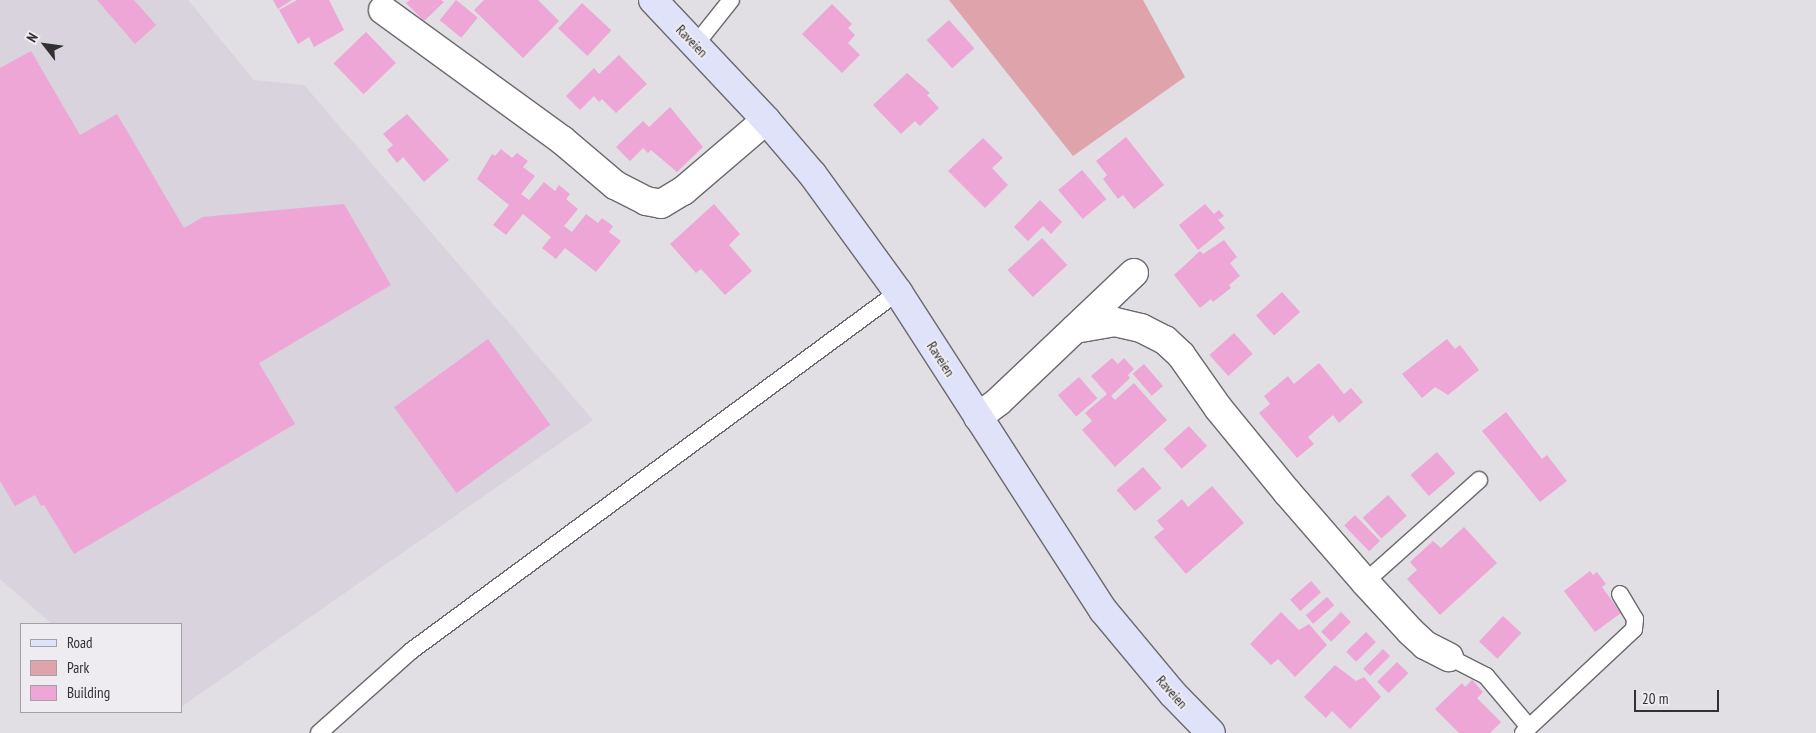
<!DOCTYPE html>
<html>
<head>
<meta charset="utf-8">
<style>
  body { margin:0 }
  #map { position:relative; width:1816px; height:733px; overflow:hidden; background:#e1dfe3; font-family:"PT Sans Narrow",sans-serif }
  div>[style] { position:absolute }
  .built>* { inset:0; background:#d8d3dd }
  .green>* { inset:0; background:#dea3ab }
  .building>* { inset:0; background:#eda6d5; transform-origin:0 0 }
  .roads { filter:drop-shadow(1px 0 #6b696d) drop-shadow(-1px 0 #6b696d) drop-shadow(0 1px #6b696d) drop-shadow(0 -1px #6b696d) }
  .service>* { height:16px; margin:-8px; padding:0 8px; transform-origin:8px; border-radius:8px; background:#fff }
  .minor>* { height:28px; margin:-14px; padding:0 14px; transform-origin:14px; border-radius:14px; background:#fff }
  .primary>* { height:28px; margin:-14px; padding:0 14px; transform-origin:14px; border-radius:14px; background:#e0e2fa }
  span { translate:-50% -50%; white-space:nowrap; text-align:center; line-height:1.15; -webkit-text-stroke:4px #eeecf0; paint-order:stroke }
  .street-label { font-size:14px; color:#313032 }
  .legend { position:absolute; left:20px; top:623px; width:162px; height:90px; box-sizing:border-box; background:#eeecf0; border:1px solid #a2a1a4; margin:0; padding:6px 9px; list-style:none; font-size:15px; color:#313032 }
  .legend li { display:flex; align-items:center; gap:10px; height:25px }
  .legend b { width:25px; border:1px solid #a2a1a4 }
  .north { position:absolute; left:20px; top:20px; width:50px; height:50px; -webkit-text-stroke:4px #eeecf0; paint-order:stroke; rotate:300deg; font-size:14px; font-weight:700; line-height:20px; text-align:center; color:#313032 }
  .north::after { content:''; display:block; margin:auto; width:18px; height:22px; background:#313032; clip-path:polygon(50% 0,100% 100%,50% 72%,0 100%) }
  .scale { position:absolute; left:1634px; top:690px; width:85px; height:22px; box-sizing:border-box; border:2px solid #313032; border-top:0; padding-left:6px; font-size:15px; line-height:18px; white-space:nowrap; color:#313032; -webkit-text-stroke:4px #eeecf0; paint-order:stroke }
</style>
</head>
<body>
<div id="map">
  <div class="built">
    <div style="clip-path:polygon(0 0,188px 0,254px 80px,304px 85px,593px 420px,181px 707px,181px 624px,52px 624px,0 579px)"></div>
  </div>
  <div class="green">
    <div style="clip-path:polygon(949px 0,1143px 0,1185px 77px,1073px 156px)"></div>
  </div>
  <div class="building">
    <div style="clip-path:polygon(97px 0,134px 0,156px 25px,135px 44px)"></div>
    <div style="clip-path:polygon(273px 0,292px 0,278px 9px)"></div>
    <div style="clip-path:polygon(297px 0,329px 0,344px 30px,314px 47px,309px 37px,298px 44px,279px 10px)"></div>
    <div style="clip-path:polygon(410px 0,441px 0,444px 2px,424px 21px,406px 3px)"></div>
    <div style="left:456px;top:0;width:28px;height:26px;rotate:39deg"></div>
    <div style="clip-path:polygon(484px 0,538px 0,559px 21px,523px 58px,474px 10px)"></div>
    <div style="left:582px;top:3px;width:40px;height:35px;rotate:43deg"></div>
    <div style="clip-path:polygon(832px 4px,852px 24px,848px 28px,855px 35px,848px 43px,860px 55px,842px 73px,802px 34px)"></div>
    <div style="left:949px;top:20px;width:38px;height:30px;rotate:48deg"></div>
    <div style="left:366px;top:32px;width:43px;height:45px;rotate:46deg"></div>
    <div style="clip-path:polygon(31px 51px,80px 135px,117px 114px,184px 228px,203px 217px,344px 204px,391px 285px,259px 363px,295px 424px,74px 554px,44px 505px,41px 506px,35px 495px,15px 506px,0 481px,0 68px)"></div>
    <div style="clip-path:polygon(619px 55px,647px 84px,616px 113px,602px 99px,599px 102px,594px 96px,580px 110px,566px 96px,594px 68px,599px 74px)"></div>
    <div style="clip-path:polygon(907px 73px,930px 93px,927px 95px,939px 108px,920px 126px,915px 121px,901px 134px,873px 105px)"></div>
    <div style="clip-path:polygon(670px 107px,703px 147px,677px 172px,651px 150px,648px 153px,643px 148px,630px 161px,616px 147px,643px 121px,649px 127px)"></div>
    <div style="clip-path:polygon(407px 114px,449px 160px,424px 182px,403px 157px,397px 163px,387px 150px,393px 145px,383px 134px)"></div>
    <div style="clip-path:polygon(1126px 137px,1164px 185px,1134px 209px,1123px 195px,1118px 199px,1103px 179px,1107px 175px,1096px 161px)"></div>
    <div style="clip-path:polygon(983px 138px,1003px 158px,992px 168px,1008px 185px,985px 208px,948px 171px)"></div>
    <div style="clip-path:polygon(501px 149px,512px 158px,517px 153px,528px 161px,523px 167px,535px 176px,521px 194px,529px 200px,544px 182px,555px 191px,559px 185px,570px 194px,566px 199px,578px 209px,564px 226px,572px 232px,586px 214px,598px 223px,602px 218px,613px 226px,609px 232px,621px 241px,596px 272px,565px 248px,556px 259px,542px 248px,551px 237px,523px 214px,506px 235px,493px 225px,509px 205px,477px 179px,492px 154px,495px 156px)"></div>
    <div style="left:1082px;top:170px;width:38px;height:31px;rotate:50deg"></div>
    <div style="clip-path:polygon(1040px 200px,1062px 222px,1051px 234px,1043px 226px,1028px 241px,1014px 227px)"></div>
    <div style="clip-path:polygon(714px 204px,740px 234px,729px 245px,752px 271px,725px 295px,701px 269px,696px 273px,670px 244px)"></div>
    <div style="clip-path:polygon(1205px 204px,1214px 214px,1219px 210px,1224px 216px,1218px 220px,1225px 228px,1198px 250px,1179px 225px)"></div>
    <div style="left:1042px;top:238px;width:37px;height:47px;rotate:47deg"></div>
    <div style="clip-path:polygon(1224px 240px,1237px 257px,1230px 263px,1240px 276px,1229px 285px,1231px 288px,1213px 302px,1211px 299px,1200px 308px,1174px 275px,1200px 251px,1203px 254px)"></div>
    <div style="left:1282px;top:292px;width:27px;height:35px;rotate:48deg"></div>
    <div style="left:1234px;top:333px;width:28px;height:33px;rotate:48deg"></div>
    <div style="left:488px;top:339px;width:106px;height:116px;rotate:54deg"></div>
    <div style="clip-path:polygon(1447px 339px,1455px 349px,1460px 345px,1479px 370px,1448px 395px,1435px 387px,1422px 398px,1402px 374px)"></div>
    <div style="clip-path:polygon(1112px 358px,1118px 364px,1124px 358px,1134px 369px,1128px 375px,1130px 378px,1111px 396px,1115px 400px,1134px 383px,1167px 420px,1115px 467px,1082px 430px,1092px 421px,1085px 413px,1107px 394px,1091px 376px)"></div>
    <div style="clip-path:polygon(1319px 363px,1344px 394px,1351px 388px,1363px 402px,1339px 423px,1333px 415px,1308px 437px,1314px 444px,1297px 458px,1259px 413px,1270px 404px,1264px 396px,1288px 376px,1294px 384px)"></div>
    <div style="left:1144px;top:364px;width:29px;height:15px;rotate:49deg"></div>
    <div style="left:1079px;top:377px;width:28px;height:28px;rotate:49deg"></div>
    <div style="clip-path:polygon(1506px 412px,1542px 459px,1547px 455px,1567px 481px,1540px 502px,1482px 431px)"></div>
    <div style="left:1189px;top:426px;width:27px;height:34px;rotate:48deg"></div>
    <div style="left:1437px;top:452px;width:28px;height:35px;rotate:49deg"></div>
    <div style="left:1143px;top:467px;width:28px;height:35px;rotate:49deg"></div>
    <div style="clip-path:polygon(1212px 486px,1244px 523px,1186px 574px,1154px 537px,1164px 529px,1157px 521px,1182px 499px,1188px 507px)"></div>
    <div style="left:1388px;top:495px;width:28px;height:34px;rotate:48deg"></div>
    <div style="left:1355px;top:515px;width:36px;height:15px;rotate:46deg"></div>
    <div style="clip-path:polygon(1464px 527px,1497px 563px,1440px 615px,1407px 579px,1417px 570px,1410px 562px,1433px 541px,1441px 548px)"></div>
    <div style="clip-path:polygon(1590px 571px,1593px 575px,1597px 572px,1606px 584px,1602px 587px,1621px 613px,1595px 632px,1564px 591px)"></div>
    <div style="left:1311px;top:581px;width:15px;height:28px;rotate:48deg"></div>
    <div style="left:1327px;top:597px;width:11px;height:28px;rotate:49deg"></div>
    <div style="clip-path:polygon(1281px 612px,1299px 630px,1309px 624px,1327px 645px,1295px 677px,1278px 659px,1271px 665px,1250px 644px)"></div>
    <div style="left:1341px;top:612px;width:14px;height:28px;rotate:45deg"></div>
    <div style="left:1503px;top:616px;width:25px;height:35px;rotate:43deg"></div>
    <div style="left:1366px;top:632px;width:14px;height:28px;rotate:45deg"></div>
    <div style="left:1383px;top:649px;width:10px;height:28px;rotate:45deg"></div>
    <div style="left:1397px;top:662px;width:16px;height:28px;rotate:45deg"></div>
    <div style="clip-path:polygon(1335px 665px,1356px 681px,1364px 677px,1381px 697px,1350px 729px,1332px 711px,1326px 718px,1304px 697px)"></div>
    <div style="clip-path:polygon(1472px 680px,1483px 692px,1477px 698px,1501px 722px,1490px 733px,1459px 733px,1435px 709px,1462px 683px,1465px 687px)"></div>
  </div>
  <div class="roads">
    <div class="service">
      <div style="left:696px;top:44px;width:56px;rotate:-51.5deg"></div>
      <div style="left:1365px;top:582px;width:153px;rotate:-41.8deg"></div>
      <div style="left:1449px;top:657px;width:42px;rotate:27.2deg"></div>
      <div style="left:1486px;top:676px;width:67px;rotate:49.9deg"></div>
      <div style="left:319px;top:733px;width:123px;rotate:-41.7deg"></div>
      <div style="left:411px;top:651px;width:605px;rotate:-36.4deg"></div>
      <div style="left:1523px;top:733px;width:152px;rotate:-43.1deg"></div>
      <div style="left:1634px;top:629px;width:10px;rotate:-84deg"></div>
      <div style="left:1635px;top:619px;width:29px;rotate:-121deg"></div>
    </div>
    <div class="minor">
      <div style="left:383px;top:10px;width:221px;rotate:36deg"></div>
      <div style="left:562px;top:140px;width:70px;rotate:40.3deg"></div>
      <div style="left:615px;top:185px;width:35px;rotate:27deg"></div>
      <div style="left:646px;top:201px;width:15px;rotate:11deg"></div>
      <div style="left:661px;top:204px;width:26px;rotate:-31deg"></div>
      <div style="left:683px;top:191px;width:109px;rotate:-40.5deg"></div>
      <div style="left:1075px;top:329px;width:41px;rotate:-9.9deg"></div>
      <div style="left:1115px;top:322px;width:27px;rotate:13deg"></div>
      <div style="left:1141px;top:328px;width:27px;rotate:27deg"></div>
      <div style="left:1165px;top:340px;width:22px;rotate:43deg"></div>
      <div style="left:1181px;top:355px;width:66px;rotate:54.9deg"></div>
      <div style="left:1219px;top:409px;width:107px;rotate:50.7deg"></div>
      <div style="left:1287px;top:492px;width:119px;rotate:49.1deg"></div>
      <div style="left:1365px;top:582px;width:67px;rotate:47.4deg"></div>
      <div style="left:1410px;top:631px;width:21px;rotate:43deg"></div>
      <div style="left:1425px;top:645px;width:27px;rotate:27deg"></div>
      <div style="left:978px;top:417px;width:26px;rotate:-37deg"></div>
      <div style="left:999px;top:401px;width:186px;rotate:-43.5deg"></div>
    </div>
    <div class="primary">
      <div style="left:653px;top:0;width:165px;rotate:46.7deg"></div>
      <div style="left:766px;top:120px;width:72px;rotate:49.5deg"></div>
      <div style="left:813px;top:175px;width:145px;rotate:54deg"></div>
      <div style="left:898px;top:292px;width:378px;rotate:57.2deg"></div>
      <div style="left:1103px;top:610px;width:109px;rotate:50.2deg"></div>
      <div style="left:1173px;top:694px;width:54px;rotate:45.7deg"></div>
    </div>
  </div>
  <div class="street-label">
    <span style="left:692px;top:41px;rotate:46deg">Raveien</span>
    <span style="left:941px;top:359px;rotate:57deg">Raveien</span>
    <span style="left:1172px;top:692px;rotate:48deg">Raveien</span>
  </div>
  <ul class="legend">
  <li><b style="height:6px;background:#e0e2fa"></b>Road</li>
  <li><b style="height:14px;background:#dea3ab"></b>Park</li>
  <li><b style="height:14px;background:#eda6d5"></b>Building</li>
  </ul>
  <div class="north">N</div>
  <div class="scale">20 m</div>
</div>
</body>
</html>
